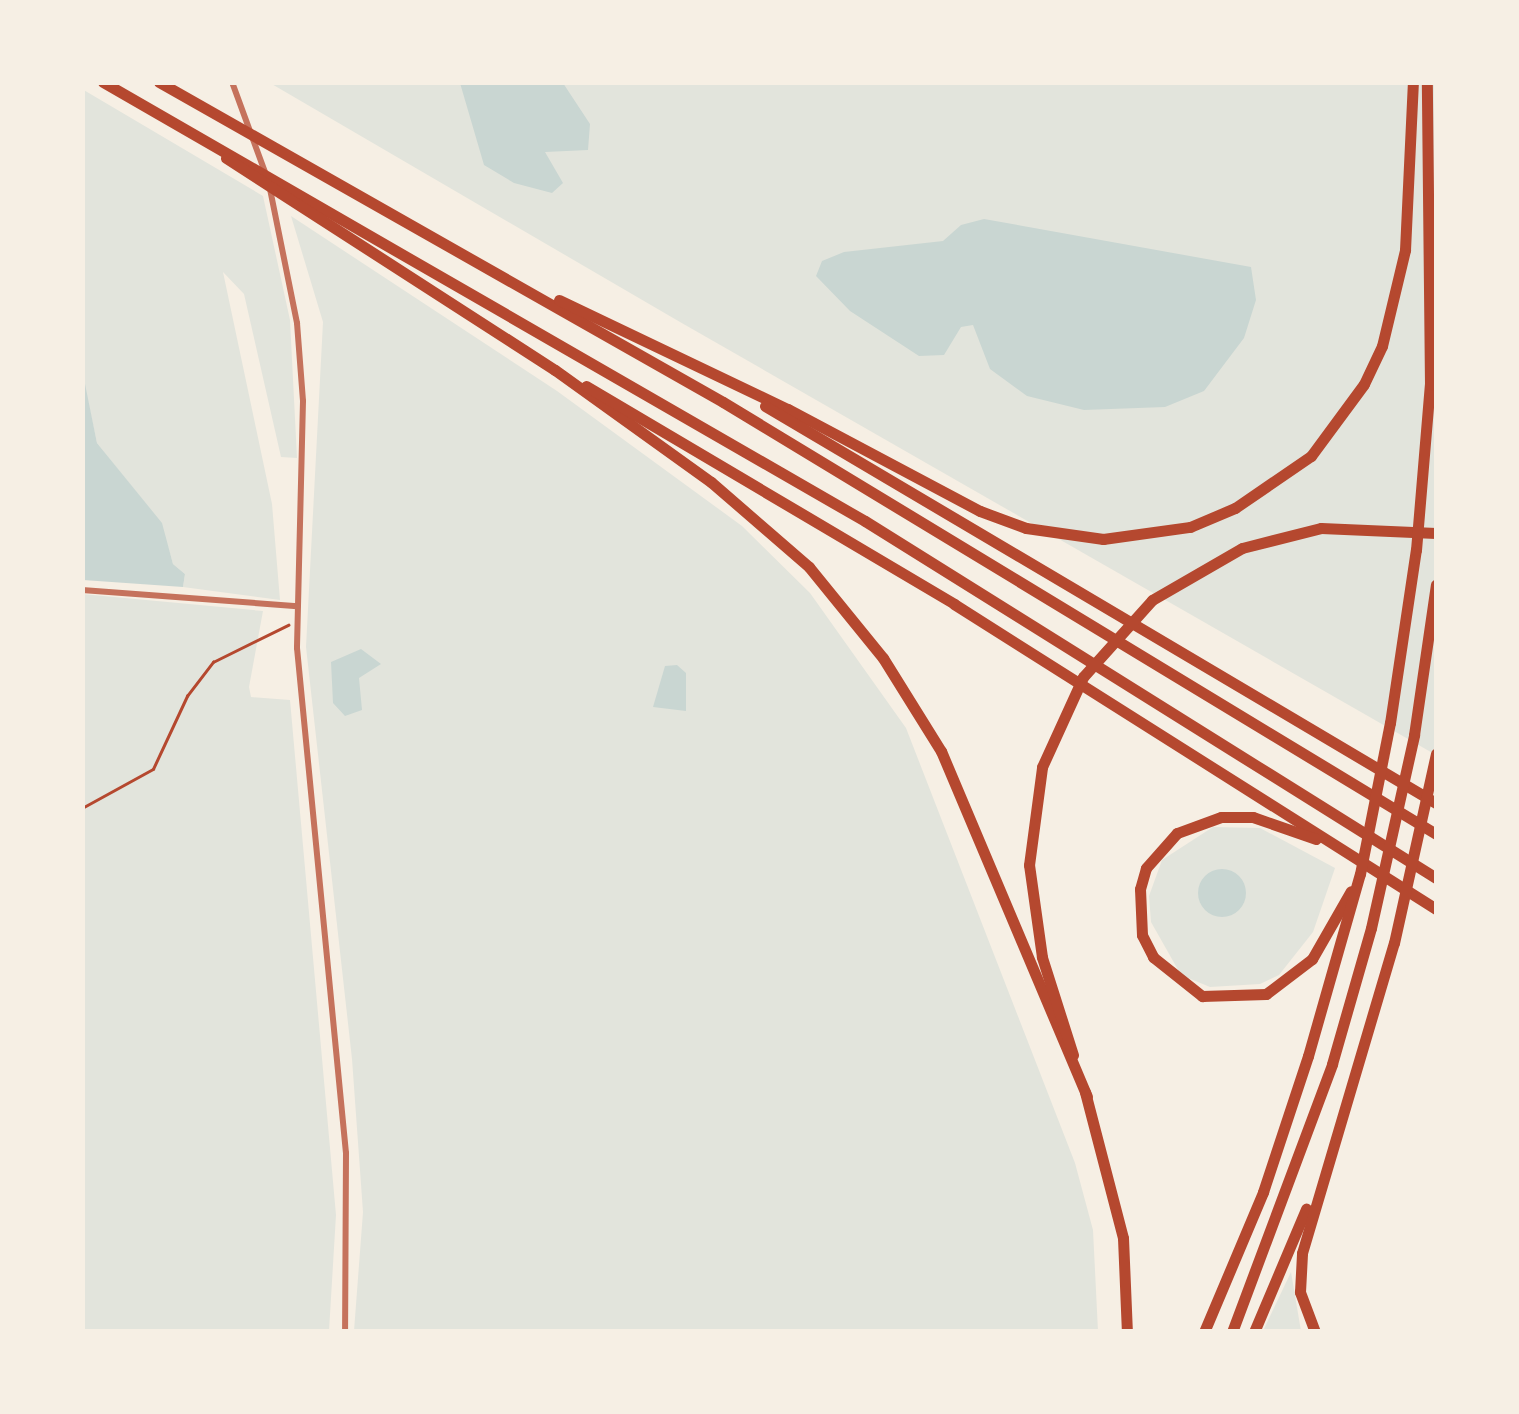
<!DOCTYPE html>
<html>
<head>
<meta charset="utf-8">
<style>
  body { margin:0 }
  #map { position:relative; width:1519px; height:1414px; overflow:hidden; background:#f6efe4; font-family:Georgia,serif }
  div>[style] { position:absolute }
  .green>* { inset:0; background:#e2e4dc }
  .water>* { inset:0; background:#c9d6d2 }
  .round { border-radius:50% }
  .path>* { height:2.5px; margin:-1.25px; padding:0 1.25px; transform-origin:1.25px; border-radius:1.25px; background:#b5482f }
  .minor>* { height:6px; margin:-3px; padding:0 3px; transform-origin:3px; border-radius:3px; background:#c5725c }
  .motorway>* { height:11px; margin:-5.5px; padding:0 5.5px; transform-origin:5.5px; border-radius:5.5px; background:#b5482f }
  span { translate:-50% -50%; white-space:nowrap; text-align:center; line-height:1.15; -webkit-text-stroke:10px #f6efe4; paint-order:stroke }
  .frame { position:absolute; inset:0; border:85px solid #f6efe4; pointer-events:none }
</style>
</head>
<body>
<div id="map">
  <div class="green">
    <div style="clip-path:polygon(270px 83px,1436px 83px,1436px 755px,680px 322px)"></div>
    <div style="clip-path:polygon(82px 89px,263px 196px,290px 320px,297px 458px,281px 457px,244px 294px,223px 272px,272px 504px,280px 600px,183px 587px,185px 574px,173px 564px,161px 523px,97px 443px,82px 374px)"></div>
    <div style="clip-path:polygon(291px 216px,557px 391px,742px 526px,810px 593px,906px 728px,1075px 1163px,1093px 1230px,1098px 1331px,354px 1331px,363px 1212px,352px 1059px,306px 647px,323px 322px)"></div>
    <div style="clip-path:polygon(82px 594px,263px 611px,249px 687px,251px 697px,290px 700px,336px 1215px,329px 1331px,83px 1331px)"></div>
    <div style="clip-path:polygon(1213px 827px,1260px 828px,1335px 868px,1313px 932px,1279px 975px,1260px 984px,1210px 987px,1181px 975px,1151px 922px,1149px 896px,1162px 860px)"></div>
    <div style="clip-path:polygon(1291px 1272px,1301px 1331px,1263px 1331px)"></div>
  </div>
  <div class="water">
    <div style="clip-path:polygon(460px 83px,563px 83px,590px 124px,588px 150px,545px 152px,563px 183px,552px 193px,514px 183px,484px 165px)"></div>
    <div style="clip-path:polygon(984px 219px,1251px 267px,1256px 300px,1244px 338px,1204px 391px,1165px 407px,1084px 410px,1027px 396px,990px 369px,973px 325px,961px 327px,944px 355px,919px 356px,850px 311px,816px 276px,822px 261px,844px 252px,943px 241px,961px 225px)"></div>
    <div style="clip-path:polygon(83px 374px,97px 443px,162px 523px,173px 564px,185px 574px,183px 587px,83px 580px)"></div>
    <div style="clip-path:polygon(361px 649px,381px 664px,359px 678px,362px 710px,345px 716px,333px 703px,331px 662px)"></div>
    <div style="clip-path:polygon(677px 665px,686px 673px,686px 711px,653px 707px,665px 666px)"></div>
    <div class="round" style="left:1198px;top:869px;width:48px;height:48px"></div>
  </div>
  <div class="path">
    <div style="left:82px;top:808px;width:81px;rotate:-28.8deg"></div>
    <div style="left:153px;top:769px;width:81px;rotate:-65deg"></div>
    <div style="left:187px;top:696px;width:43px;rotate:-52.6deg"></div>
    <div style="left:213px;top:662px;width:84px;rotate:-26.3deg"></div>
  </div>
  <div class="minor">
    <div style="left:232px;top:82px;width:96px;rotate:69.9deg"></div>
    <div style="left:270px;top:189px;width:137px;rotate:78.6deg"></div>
    <div style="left:297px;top:323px;width:78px;rotate:85.6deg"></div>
    <div style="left:303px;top:401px;width:247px;rotate:91.4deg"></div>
    <div style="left:297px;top:648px;width:507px;rotate:84.46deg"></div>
    <div style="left:346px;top:1153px;width:179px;rotate:90.3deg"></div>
    <div style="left:82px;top:590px;width:216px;rotate:4.3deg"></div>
  </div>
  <div class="motorway">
    <div style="left:103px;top:82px;width:879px;rotate:29.95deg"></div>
    <div style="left:865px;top:521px;width:673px;rotate:32.01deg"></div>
    <div style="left:159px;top:82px;width:648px;rotate:29.57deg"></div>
    <div style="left:723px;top:402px;width:834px;rotate:31.21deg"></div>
    <div style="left:226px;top:158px;width:391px;rotate:32.8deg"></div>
    <div style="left:555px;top:370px;width:192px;rotate:35.7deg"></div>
    <div style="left:711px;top:482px;width:130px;rotate:40.9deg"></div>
    <div style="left:809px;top:567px;width:117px;rotate:50.9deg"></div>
    <div style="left:883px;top:658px;width:110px;rotate:58.1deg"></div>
    <div style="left:941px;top:751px;width:375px;rotate:67.1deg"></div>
    <div style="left:559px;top:300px;width:254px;rotate:25.5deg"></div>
    <div style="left:788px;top:409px;width:217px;rotate:28deg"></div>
    <div style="left:980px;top:511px;width:49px;rotate:20.3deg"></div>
    <div style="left:1026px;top:528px;width:78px;rotate:8.1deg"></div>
    <div style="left:1103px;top:539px;width:88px;rotate:-7.9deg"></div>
    <div style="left:1190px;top:527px;width:49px;rotate:-22.9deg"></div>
    <div style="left:1235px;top:508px;width:92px;rotate:-34.4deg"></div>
    <div style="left:1311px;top:456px;width:89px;rotate:-53.6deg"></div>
    <div style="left:1364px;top:384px;width:42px;rotate:-64.7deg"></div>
    <div style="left:1382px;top:346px;width:99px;rotate:-76.5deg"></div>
    <div style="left:1405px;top:250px;width:168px;rotate:-87.3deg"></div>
    <div style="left:586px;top:386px;width:428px;rotate:30.6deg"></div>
    <div style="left:954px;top:604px;width:570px;rotate:32.32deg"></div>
    <div style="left:765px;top:406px;width:780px;rotate:30.61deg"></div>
    <div style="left:1316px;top:839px;width:67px;rotate:-160.8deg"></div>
    <div style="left:1253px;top:817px;width:32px;rotate:180deg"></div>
    <div style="left:1221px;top:817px;width:47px;rotate:160deg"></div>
    <div style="left:1177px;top:833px;width:47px;rotate:131.5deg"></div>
    <div style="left:1146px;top:868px;width:22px;rotate:106deg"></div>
    <div style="left:1140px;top:889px;width:46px;rotate:87.5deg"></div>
    <div style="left:1142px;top:935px;width:25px;rotate:63deg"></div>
    <div style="left:1153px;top:957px;width:63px;rotate:38.5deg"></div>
    <div style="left:1202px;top:996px;width:64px;rotate:-1.8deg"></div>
    <div style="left:1266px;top:994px;width:58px;rotate:-37.3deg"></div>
    <div style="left:1312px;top:959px;width:78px;rotate:-60.2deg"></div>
    <div style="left:1073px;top:1055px;width:103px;rotate:-107.6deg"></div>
    <div style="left:1042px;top:957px;width:93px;rotate:-98deg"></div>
    <div style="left:1029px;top:865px;width:99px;rotate:-82.4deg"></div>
    <div style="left:1042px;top:767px;width:99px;rotate:-65.5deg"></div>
    <div style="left:1083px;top:677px;width:103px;rotate:-48.1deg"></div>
    <div style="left:1152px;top:600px;width:104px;rotate:-30deg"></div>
    <div style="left:1242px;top:548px;width:81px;rotate:-14.2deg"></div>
    <div style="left:1321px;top:528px;width:115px;rotate:2.5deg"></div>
    <div style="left:1085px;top:1092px;width:151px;rotate:75.4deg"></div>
    <div style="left:1123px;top:1238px;width:94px;rotate:87.6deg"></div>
    <div style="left:1204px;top:1332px;width:152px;rotate:-67.1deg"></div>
    <div style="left:1263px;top:1192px;width:143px;rotate:-71.7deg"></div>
    <div style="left:1308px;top:1056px;width:189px;rotate:-74.1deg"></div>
    <div style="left:1360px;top:874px;width:154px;rotate:-78.8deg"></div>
    <div style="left:1390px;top:723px;width:175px;rotate:-81.5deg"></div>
    <div style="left:1416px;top:550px;width:166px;rotate:-85.2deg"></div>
    <div style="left:1430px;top:385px;width:303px;rotate:-90.6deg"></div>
    <div style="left:1232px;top:1332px;width:286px;rotate:-69.5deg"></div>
    <div style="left:1332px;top:1064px;width:141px;rotate:-74deg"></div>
    <div style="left:1371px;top:928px;width:198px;rotate:-77.4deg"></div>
    <div style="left:1414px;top:735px;width:152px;rotate:-81.7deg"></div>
    <div style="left:1254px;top:1332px;width:134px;rotate:-67.1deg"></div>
    <div style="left:1315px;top:1332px;width:43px;rotate:-110.6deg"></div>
    <div style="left:1300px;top:1292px;width:39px;rotate:-87deg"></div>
    <div style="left:1302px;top:1253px;width:323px;rotate:-73.5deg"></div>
    <div style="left:1394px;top:943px;width:194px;rotate:-77.5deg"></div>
  </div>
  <div class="frame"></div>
</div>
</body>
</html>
